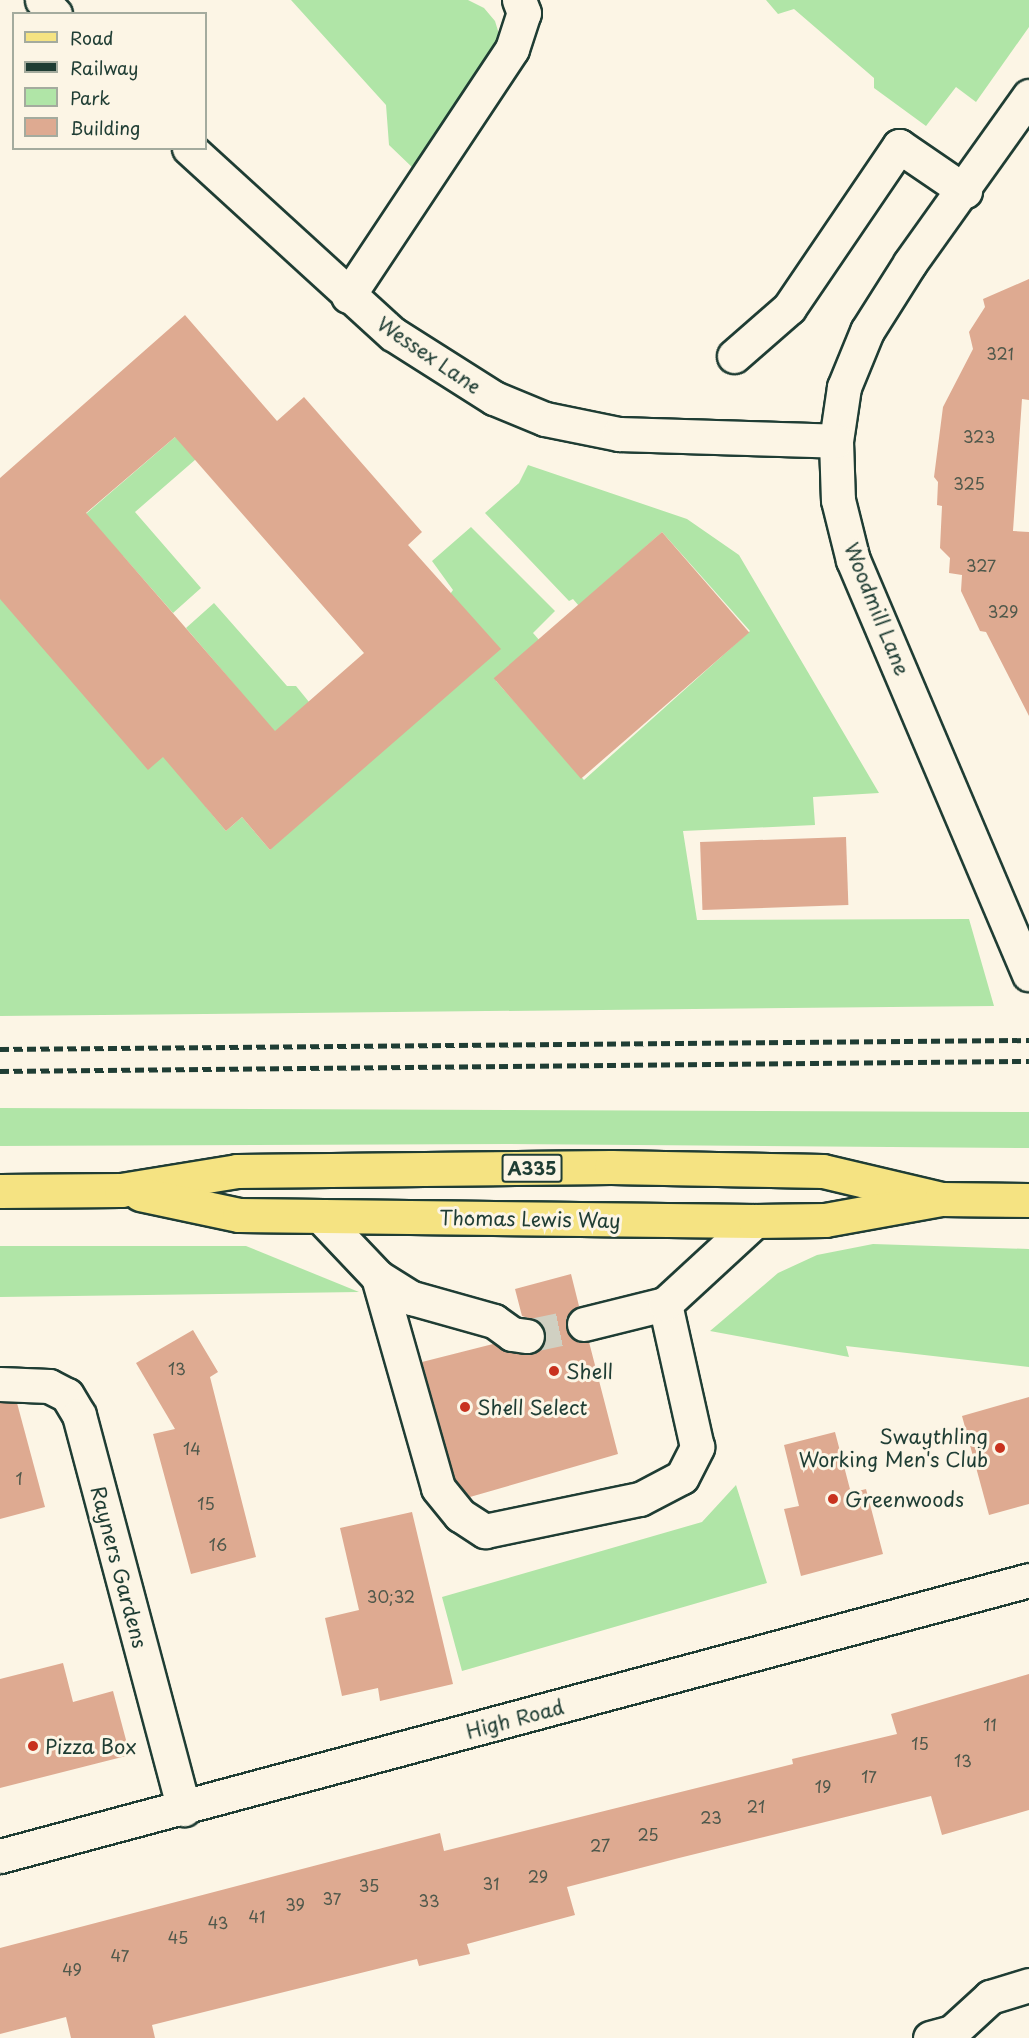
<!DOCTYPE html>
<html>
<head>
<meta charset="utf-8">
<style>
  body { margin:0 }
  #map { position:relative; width:1029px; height:2038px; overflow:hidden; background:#fcf5e5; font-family:"Playpen Sans",sans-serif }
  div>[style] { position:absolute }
  .green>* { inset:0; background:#b0e5a7 }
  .building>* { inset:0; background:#deaa91; transform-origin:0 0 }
  .minor-tunnel>* { height:33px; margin-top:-16.5px; transform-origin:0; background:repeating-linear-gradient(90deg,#d0d0c2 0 33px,transparent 0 49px) }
  .roads { filter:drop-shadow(2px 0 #1f3d34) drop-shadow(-2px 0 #1f3d34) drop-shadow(0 2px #1f3d34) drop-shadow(0 -2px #1f3d34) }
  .minor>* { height:33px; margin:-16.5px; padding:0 16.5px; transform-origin:16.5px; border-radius:16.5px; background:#fcf5e5 }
  .major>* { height:33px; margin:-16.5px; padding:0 16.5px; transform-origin:16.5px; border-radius:16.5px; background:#f5e382 }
  .rail>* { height:4.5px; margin-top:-2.25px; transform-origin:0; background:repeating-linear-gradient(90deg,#1f3d34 0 9px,transparent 0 13.5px) }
  .dots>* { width:16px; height:16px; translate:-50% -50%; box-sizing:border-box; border:3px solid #fcf5e5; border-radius:50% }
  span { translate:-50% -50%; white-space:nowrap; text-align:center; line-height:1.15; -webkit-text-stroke:6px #fcf5e5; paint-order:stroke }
  .number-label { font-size:16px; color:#4f584b }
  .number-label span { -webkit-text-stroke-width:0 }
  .shield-label span { padding:2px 4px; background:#fcf5e5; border:2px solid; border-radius:4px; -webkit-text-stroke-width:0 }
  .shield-label { font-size:18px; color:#1f3d34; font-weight:700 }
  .street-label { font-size:20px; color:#1f3d34 }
  .poi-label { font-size:20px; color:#1f3d34 }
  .left { translate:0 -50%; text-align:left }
  .right { translate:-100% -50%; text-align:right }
  .legend { position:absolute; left:12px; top:12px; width:195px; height:138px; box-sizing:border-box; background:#fcf5e5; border:2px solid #a4ab9e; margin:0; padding:8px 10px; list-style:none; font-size:18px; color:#1f3d34 }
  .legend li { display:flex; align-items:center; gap:12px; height:30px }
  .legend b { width:30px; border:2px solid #a4ab9e }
</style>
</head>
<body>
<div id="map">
  <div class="green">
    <div style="clip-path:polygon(291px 0,468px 0,484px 8px,495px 21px,499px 34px,497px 50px,414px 169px,389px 145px,386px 105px)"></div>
    <div style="clip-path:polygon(766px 0,1029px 0,1029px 27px,976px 102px,956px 87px,926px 126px,874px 88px,874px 78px,794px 9px,778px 14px)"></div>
    <div style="clip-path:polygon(240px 381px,256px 407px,135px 512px,201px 588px,173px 613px,123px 556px,148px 769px,239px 690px,186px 628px,214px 603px,287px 686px,296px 686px,309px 702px,206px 807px,226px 831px,242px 817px,270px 850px,453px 590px,432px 561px,471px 527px,555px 611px,533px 633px,540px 641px,496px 681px,584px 780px,750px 631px,662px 532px,579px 606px,573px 599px,569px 601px,485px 513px,519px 483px,528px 465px,687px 519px,739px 555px,879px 793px,813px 797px,815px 825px,683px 831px,697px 920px,969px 919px,994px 1006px,0 1016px,0 588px)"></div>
    <div style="clip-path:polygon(0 1108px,1029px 1112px,1029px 1148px,509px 1144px,0 1146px)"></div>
    <div style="clip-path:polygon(873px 1244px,1029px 1249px,1029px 1367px,846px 1346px,849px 1357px,710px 1331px,778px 1273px,817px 1255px)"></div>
    <div style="clip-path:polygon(0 1246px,246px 1246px,359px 1292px,0 1297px)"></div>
    <div style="clip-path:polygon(736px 1485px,767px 1583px,462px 1671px,442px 1597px,702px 1522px)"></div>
  </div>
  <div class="building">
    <div style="clip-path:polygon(1029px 279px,1029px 400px,1022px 399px,1013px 531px,1029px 532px,1029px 716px,986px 632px,980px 631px,961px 591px,962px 575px,949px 573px,950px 558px,940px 548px,942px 506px,937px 505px,938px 482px,934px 477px,943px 407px,973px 349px,969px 332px,985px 307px,983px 299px)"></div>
    <div style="clip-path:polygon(evenodd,185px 315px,277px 421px,304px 397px,422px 532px,408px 545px,501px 649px,270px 850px,242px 817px,226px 831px,163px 757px,148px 770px,0 599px,0 478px,185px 315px,175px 437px,364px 653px,275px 731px,86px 513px,175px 437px)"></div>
    <div style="left:662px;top:532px;width:133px;height:223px;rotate:49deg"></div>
    <div style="left:846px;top:837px;width:68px;height:146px;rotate:88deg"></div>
    <div style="clip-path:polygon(571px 1274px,579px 1306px,566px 1318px,566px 1329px,578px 1342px,589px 1342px,618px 1454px,470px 1497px,455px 1479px,422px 1362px,493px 1344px,510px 1353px,535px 1353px,545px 1339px,544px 1329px,538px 1321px,522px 1316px,515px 1289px)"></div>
    <div style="clip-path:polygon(193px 1330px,218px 1372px,210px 1377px,256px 1557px,191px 1574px,153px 1434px,175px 1429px,136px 1363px)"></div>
    <div style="clip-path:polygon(1029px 1397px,1029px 1504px,989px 1515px,962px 1416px)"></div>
    <div style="clip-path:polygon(0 1403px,17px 1403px,45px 1507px,0 1519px)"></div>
    <div style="clip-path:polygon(835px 1432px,851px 1493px,866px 1489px,883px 1554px,801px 1576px,784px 1509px,799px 1506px,784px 1445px)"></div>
    <div style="clip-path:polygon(412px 1512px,453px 1684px,380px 1701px,378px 1688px,342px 1696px,325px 1618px,359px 1610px,340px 1528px)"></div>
    <div style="clip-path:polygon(63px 1663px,73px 1702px,113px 1691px,130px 1755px,0 1788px,0 1679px)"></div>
    <div style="clip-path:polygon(1029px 1674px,1029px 1810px,942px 1835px,931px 1796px,679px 1858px,567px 1887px,575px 1915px,467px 1944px,470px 1954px,419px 1966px,417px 1959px,152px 2025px,155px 2038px,71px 2038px,66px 2017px,0 2034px,0 1948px,440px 1833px,444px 1851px,793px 1764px,792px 1759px,897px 1734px,891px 1714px)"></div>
  </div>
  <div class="minor-tunnel">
    <div style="left:527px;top:1336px;width:58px;rotate:-11.9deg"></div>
  </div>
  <div class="roads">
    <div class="minor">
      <div style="left:42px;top:0;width:19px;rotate:47deg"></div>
      <div style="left:1029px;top:96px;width:205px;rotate:125.5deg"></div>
      <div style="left:910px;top:263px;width:80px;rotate:122.3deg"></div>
      <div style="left:867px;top:331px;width:61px;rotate:112.3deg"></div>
      <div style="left:844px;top:387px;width:55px;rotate:98.4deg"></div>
      <div style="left:836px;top:441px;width:59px;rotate:88.1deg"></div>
      <div style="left:838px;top:500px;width:62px;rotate:76deg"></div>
      <div style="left:853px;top:560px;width:450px;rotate:67deg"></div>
      <div style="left:189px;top:148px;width:276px;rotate:42.4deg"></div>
      <div style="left:393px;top:334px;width:120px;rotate:32.4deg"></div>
      <div style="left:494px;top:398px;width:55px;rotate:22.4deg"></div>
      <div style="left:545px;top:419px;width:76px;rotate:11.5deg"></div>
      <div style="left:619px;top:434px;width:217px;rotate:1.8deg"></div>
      <div style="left:348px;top:296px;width:296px;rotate:-56.4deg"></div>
      <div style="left:512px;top:49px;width:38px;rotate:-72deg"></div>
      <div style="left:524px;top:13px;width:14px;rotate:-111deg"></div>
      <div style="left:734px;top:356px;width:73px;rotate:-41.1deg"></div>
      <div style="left:789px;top:308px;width:196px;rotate:-55.8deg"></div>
      <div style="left:899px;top:146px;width:80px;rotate:34.3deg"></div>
      <div style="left:321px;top:1217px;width:83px;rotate:46.5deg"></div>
      <div style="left:378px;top:1277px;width:40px;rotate:32deg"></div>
      <div style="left:412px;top:1298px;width:85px;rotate:15.7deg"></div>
      <div style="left:494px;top:1321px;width:22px;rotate:36deg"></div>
      <div style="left:512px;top:1334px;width:15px;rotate:8deg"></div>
      <div style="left:378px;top:1277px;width:219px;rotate:74.1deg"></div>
      <div style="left:438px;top:1488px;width:35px;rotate:51deg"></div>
      <div style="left:460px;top:1515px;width:30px;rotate:33deg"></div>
      <div style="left:485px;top:1531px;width:158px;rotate:-11.7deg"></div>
      <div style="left:640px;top:1499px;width:47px;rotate:-27.6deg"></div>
      <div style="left:682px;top:1477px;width:34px;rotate:-63deg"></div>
      <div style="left:697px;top:1447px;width:147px;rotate:-102.6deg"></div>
      <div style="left:584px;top:1324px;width:83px;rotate:-13.9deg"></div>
      <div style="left:665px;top:1304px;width:122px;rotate:-42.7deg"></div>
      <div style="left:0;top:1384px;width:49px;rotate:2.3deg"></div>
      <div style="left:49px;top:1386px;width:20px;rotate:27deg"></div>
      <div style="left:67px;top:1395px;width:23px;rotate:59deg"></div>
      <div style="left:79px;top:1415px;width:408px;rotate:75.1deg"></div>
      <div style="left:0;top:1856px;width:1065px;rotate:-15.01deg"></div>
      <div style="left:930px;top:2038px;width:23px;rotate:-15deg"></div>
      <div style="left:952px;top:2032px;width:52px;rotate:-42.6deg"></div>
      <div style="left:990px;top:1997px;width:41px;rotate:-17.1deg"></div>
    </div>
    <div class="major">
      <div style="left:0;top:1191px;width:121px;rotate:-0.5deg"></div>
      <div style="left:121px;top:1190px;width:118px;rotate:-9.3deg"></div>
      <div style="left:237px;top:1171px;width:374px;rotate:-0.6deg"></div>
      <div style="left:611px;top:1167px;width:212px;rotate:1.1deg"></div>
      <div style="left:823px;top:1171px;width:121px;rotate:13.3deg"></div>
      <div style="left:140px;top:1194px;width:101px;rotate:12deg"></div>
      <div style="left:239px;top:1215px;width:516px;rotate:0.67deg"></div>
      <div style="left:755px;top:1221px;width:70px;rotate:-0.8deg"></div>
      <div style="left:825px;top:1220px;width:118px;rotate:-10.3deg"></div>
      <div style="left:941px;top:1199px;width:88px;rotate:0.7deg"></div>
    </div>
  </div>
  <div class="rail">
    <div style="left:0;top:1049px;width:1029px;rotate:-0.5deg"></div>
    <div style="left:0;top:1071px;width:1029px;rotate:-0.56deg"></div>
  </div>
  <div class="dots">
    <div style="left:554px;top:1371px;background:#c8321e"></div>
    <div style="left:465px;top:1407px;background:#c8321e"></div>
    <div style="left:1000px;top:1448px;background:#c8321e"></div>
    <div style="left:833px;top:1499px;background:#c8321e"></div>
    <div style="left:33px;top:1746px;background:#c8321e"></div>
  </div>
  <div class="number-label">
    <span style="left:1000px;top:353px">321</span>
    <span style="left:979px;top:436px">323</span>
    <span style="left:969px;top:483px">325</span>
    <span style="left:981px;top:565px">327</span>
    <span style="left:1003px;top:611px">329</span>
    <span style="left:177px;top:1368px">13</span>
    <span style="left:192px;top:1448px">14</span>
    <span style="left:19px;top:1478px">1</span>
    <span style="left:206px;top:1503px">15</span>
    <span style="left:218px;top:1544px">16</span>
    <span style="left:391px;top:1596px">30;32</span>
    <span style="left:990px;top:1724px">11</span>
    <span style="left:920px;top:1743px">15</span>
    <span style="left:963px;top:1760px">13</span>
    <span style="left:869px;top:1776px">17</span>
    <span style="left:823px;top:1786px">19</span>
    <span style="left:756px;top:1806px">21</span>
    <span style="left:711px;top:1817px">23</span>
    <span style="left:648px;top:1834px">25</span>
    <span style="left:600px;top:1845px">27</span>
    <span style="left:538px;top:1876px">29</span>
    <span style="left:491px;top:1883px">31</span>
    <span style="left:369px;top:1885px">35</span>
    <span style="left:332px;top:1898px">37</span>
    <span style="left:429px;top:1900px">33</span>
    <span style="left:295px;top:1904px">39</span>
    <span style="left:257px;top:1916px">41</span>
    <span style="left:218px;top:1922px">43</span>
    <span style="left:178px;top:1937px">45</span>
    <span style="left:120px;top:1955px">47</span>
    <span style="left:72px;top:1969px">49</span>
  </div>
  <div class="shield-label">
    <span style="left:532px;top:1168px">A335</span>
  </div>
  <div class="street-label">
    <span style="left:429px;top:355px;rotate:34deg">Wessex Lane</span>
    <span style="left:877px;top:609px;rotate:68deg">Woodmill Lane</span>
    <span style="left:530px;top:1219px;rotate:1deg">Thomas Lewis Way</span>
    <span style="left:119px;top:1567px;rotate:75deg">Rayners Gardens</span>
    <span style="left:515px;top:1719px;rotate:-15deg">High Road</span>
  </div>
  <div class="poi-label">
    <span class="left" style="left:566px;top:1371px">Shell</span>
    <span class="left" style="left:477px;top:1407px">Shell Select</span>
    <span class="right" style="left:988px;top:1448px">Swaythling<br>Working Men's Club</span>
    <span class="left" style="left:845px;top:1499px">Greenwoods</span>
    <span class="left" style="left:45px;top:1746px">Pizza Box</span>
  </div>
  <ul class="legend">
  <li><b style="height:8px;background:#f5e382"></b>Road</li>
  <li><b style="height:8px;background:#1f3d34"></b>Railway</li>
  <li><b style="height:16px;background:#b0e5a7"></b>Park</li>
  <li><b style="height:16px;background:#deaa91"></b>Building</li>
  </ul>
</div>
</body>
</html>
